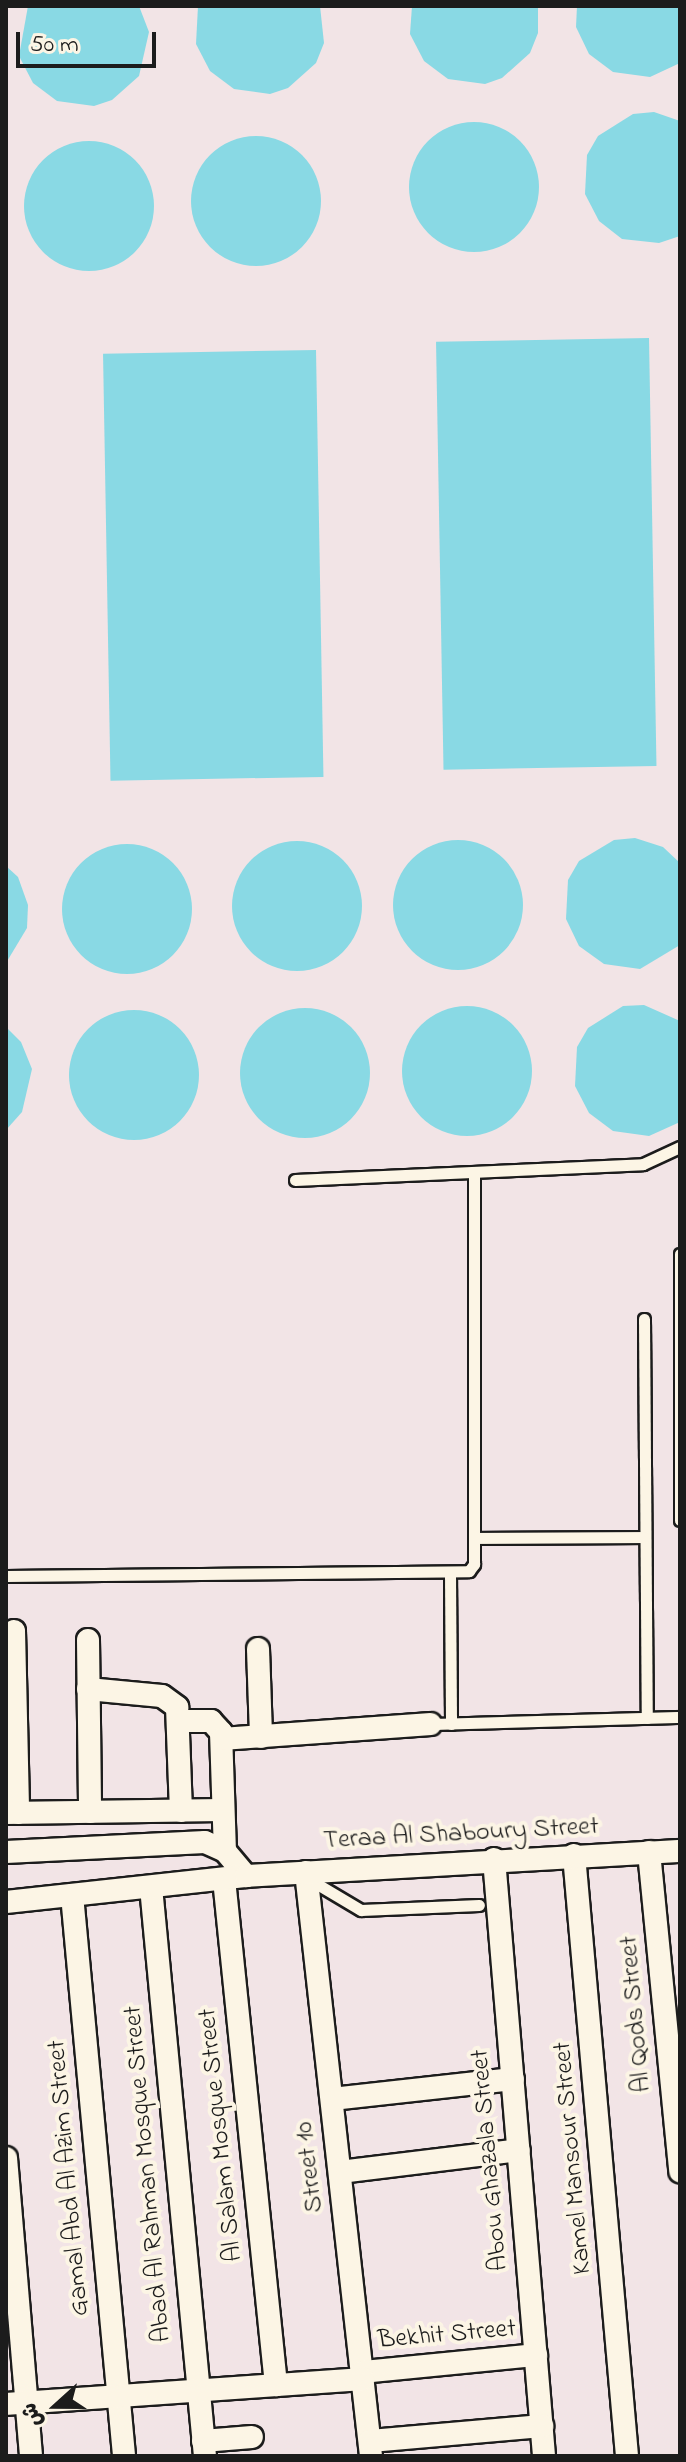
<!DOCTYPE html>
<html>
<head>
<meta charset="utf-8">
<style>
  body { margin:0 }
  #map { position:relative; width:686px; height:2462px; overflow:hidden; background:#f2e4e6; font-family:"Indie Flower","Playpen Sans Arabic",sans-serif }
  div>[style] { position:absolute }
  .water>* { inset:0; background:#89d9e4; transform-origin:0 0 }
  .round { border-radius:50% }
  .roads { filter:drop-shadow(2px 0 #1c1c1c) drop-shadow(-2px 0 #1c1c1c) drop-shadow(0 2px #1c1c1c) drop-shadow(0 -2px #1c1c1c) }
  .lane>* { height:11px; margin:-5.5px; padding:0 5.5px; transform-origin:5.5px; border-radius:5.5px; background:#fcf5e5 }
  .street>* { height:22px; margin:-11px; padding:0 11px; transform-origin:11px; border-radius:11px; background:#fcf5e5 }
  span { translate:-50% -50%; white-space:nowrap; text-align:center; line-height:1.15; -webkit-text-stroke:8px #fcf5e5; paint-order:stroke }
  .street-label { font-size:26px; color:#1c1c1c }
  .frame { position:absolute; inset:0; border:8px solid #1c1c1c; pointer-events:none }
  .north { position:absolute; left:16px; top:2366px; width:80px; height:80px; -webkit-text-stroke:6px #fcf5e5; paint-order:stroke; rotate:249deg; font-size:22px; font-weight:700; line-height:32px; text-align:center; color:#1c1c1c }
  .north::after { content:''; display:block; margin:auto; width:28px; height:36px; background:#1c1c1c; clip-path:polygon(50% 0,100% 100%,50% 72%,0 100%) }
  .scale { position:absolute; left:16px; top:32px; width:140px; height:36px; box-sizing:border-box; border:4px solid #1c1c1c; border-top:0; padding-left:10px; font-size:24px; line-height:28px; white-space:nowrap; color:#1c1c1c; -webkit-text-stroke:6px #fcf5e5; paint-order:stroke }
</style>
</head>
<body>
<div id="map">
  <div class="water">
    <div style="clip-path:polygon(28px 6px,139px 6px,149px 32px,139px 76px,112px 100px,94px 106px,57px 101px,33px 83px,19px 56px)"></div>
    <div style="clip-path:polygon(198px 6px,320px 6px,324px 43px,316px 63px,288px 88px,270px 94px,234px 89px,210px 71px,196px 44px)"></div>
    <div style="clip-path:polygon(412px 6px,538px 6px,538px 33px,530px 53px,502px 78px,485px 84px,448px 79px,424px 61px,410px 34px)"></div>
    <div style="clip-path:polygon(577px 6px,680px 6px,680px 63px,650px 77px,613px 72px,589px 54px,576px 27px)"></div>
    <div style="clip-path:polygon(654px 112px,680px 121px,680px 236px,659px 243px,622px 239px,599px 221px,585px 194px,587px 155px,598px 136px,633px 114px)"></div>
    <div class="round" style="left:409px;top:122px;width:130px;height:130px"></div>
    <div class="round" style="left:191px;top:136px;width:130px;height:130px"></div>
    <div class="round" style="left:24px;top:141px;width:130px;height:130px"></div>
    <div style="left:649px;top:338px;width:428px;height:213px;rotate:89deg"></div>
    <div style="left:316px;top:350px;width:427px;height:213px;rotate:89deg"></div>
    <div style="clip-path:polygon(635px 838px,663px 847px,680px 863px,680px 945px,640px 969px,604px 964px,579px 946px,566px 919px,568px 880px,579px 861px,614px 840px)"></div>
    <div class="round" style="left:393px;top:840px;width:130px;height:130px"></div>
    <div class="round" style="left:232px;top:841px;width:130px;height:130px"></div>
    <div class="round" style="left:62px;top:844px;width:130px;height:130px"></div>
    <div style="clip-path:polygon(6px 866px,18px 877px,28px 905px,27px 928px,6px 963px)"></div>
    <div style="clip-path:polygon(644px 1005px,680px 1021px,680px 1122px,649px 1136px,613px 1131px,589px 1113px,575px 1086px,577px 1047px,588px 1028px,623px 1006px)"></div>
    <div class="round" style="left:402px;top:1006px;width:130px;height:130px"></div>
    <div class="round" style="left:240px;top:1008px;width:130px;height:130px"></div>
    <div class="round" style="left:69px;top:1010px;width:130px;height:130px"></div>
    <div style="clip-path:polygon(6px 1027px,21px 1042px,32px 1069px,22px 1112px,6px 1130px)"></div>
  </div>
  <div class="roads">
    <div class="lane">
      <div style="left:295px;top:1180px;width:348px;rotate:-2.6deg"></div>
      <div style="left:643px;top:1164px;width:41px;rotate:-24.7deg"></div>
      <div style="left:680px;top:1254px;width:266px;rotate:90deg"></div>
      <div style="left:644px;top:1319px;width:399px;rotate:89.6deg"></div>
      <div style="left:474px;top:1538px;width:170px;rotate:-0.3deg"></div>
      <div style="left:450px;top:1574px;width:150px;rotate:89.6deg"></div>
      <div style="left:6px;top:1576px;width:463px;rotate:-0.6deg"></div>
      <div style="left:469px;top:1571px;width:9px;rotate:-54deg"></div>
      <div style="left:474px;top:1564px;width:392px;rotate:-90deg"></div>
      <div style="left:430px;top:1724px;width:250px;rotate:-1.6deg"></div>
      <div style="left:307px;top:1878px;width:63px;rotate:30.7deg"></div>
      <div style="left:361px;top:1910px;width:118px;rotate:-2.4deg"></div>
    </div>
    <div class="street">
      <div style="left:14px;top:1631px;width:182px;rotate:88.7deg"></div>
      <div style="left:88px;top:1640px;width:172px;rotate:89.3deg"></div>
      <div style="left:258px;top:1649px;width:88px;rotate:88deg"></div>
      <div style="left:88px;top:1689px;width:74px;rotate:5.4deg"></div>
      <div style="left:162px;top:1696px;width:19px;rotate:36deg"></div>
      <div style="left:177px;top:1707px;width:104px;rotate:87.8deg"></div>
      <div style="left:180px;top:1721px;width:31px"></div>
      <div style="left:211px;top:1721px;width:15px;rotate:48deg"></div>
      <div style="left:221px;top:1732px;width:119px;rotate:88.1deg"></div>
      <div style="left:222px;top:1739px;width:209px;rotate:-4.1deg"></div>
      <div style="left:6px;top:1813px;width:216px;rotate:-0.8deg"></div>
      <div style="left:6px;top:1852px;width:199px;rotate:-2.9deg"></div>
      <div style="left:205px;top:1842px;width:22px;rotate:24deg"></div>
      <div style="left:225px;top:1851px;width:33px;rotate:50deg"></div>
      <div style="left:649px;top:1852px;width:321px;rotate:84.4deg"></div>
      <div style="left:574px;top:1855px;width:603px;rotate:84.96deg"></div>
      <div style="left:494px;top:1859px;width:599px;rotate:85.21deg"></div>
      <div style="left:306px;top:1872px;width:588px;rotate:83.65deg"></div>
      <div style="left:224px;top:1879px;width:509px;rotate:84.13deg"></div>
      <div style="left:151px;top:1887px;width:572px;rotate:84.58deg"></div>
      <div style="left:72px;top:1895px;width:563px;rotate:84.7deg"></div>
      <div style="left:6px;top:1902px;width:241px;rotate:-6.2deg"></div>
      <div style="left:246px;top:1876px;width:435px;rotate:-3.3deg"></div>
      <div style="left:332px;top:2099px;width:182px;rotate:-6.3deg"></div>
      <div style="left:6px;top:2158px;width:299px;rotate:85.2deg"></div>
      <div style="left:340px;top:2172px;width:180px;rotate:-7deg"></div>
      <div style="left:362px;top:2372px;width:175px;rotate:-5.6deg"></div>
      <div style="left:6px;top:2404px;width:358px;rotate:-4deg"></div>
      <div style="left:203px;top:2441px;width:49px;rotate:-4.7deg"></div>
      <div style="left:370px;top:2441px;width:173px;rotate:-5deg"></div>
    </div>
  </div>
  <div class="street-label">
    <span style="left:461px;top:1835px;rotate:-3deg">Teraa Al Shaboury Street</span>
    <span style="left:637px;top:2014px;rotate:-95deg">Al Qods Street</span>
    <span style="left:222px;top:2135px;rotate:-96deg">Al Salam Mosque Street</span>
    <span style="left:574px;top:2158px;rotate:-95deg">Kamel Mansour Street</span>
    <span style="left:491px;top:2160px;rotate:-95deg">Abou Ghazala Street</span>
    <span style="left:311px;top:2167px;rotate:-97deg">Street 10</span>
    <span style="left:149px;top:2174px;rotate:-95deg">Abad Al Rahman Mosque Street</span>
    <span style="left:70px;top:2178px;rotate:-95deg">Gamal Abd Al Azim Street</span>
    <span style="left:447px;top:2336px;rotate:-5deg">Bekhit Street</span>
  </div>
  <div class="frame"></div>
  <div class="north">ش</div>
  <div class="scale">50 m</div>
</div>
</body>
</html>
